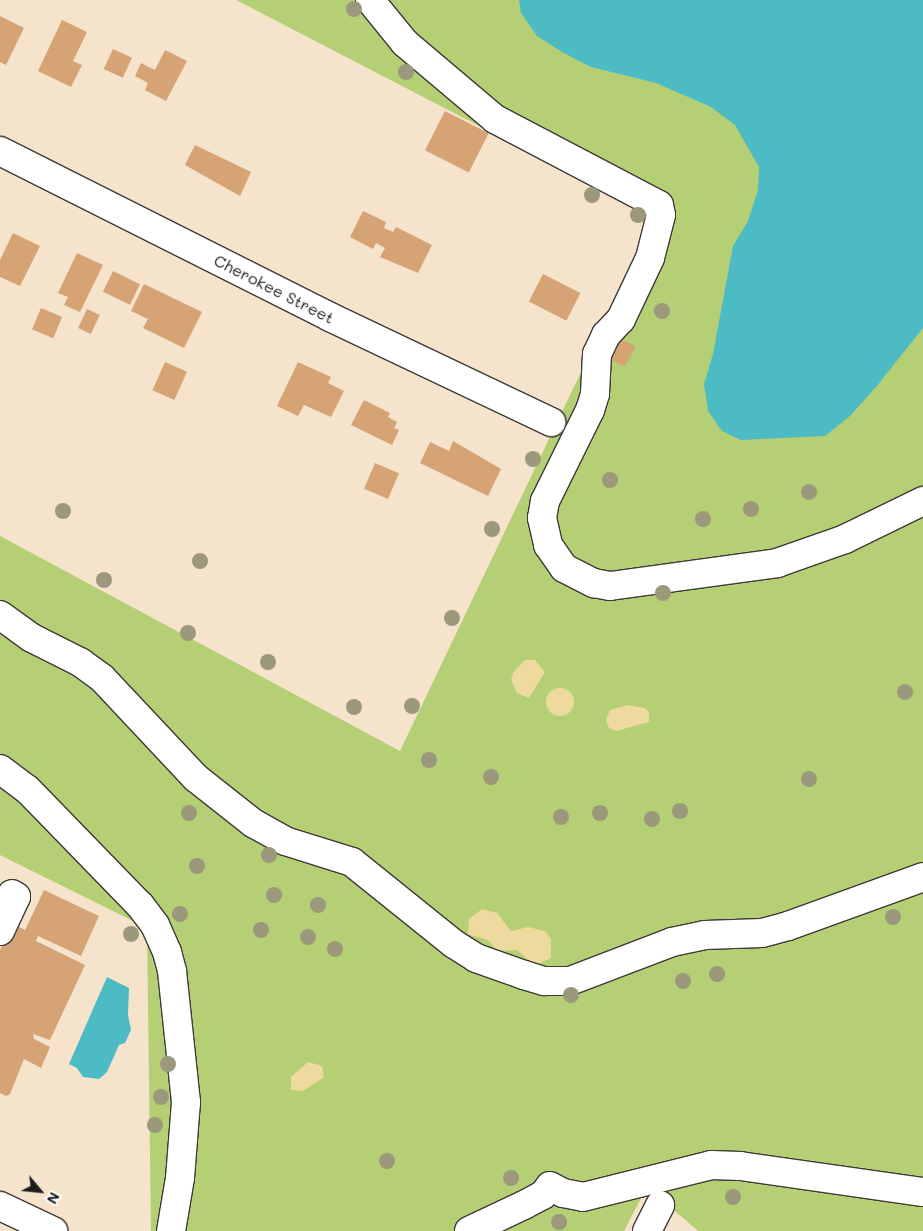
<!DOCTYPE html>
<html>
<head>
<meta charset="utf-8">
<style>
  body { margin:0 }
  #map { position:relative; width:923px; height:1231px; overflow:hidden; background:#f5e3cb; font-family:Mali,sans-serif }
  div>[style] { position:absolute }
  .green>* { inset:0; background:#b5cf74 }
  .sand>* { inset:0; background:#eeda9e }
  .round { border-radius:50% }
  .water>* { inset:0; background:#4dbbc4 }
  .building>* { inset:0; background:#d5a374; transform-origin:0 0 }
  .roads { filter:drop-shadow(1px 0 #3d3a36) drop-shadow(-1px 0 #3d3a36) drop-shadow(0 1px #3d3a36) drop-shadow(0 -1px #3d3a36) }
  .minor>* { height:28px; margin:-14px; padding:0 14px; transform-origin:14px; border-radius:14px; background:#fff }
  .trees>* { width:16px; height:16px; margin:-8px; border-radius:50%; background:#9b987c }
  span { translate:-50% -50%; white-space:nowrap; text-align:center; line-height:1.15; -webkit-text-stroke:4px #fff; paint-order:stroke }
  .street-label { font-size:16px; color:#1c1c1c }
  .north { position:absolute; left:15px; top:1166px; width:50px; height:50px; -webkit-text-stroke:4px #fff; paint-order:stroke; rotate:118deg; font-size:14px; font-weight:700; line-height:20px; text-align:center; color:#1c1c1c }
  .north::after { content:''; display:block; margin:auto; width:18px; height:22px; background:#1c1c1c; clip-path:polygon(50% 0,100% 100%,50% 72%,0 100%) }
</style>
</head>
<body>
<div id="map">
  <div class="green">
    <div style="clip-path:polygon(236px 0,923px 0,923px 1231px,698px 1231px,647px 1187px,624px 1231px,151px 1231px,147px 928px,0 855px,0 536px,400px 751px,655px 217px)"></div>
  </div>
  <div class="sand">
    <div style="clip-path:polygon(525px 660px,535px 660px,545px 672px,529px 698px,517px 693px,511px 680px,514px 671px)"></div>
    <div class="round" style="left:546px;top:688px;width:28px;height:28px"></div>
    <div style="clip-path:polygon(628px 705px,645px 708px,649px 712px,649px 722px,616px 731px,609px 728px,606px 720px,610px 710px)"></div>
    <div style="clip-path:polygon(482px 909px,497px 913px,511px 931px,528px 927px,545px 931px,551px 939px,551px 958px,538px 964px,532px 963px,517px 950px,497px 951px,488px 940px,468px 934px,469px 919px)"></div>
    <div style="clip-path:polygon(308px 1062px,322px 1066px,324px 1077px,303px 1091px,291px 1090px,291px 1077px)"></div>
  </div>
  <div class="water">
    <div style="clip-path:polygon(519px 0,923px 0,923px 328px,876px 387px,850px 416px,825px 436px,741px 440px,722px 431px,708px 411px,704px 384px,713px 354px,733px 246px,748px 221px,758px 190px,759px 167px,735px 125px,711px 107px,656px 83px,591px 67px,562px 52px,537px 36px,521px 13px)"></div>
    <div style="clip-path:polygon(107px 977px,129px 988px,128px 1015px,131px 1030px,125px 1043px,119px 1045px,107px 1072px,99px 1079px,83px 1077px,77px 1068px,69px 1064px)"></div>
  </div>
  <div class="building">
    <div style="clip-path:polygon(0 16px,24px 28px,6px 65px,0 62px)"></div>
    <div style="clip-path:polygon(62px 20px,87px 32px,73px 61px,82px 65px,71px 87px,38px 71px)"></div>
    <div style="left:113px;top:49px;width:21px;height:22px;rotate:25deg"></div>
    <div style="clip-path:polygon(165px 50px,187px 61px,166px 101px,145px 90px,148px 83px,135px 76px,141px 63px,155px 70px)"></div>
    <div style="left:445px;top:111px;width:49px;height:44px;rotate:27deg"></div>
    <div style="clip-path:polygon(195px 145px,251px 172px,240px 196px,185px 165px)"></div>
    <div style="clip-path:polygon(363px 211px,386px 222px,384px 228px,393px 232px,396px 227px,432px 245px,418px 273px,380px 257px,385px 248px,376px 243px,373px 249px,350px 237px)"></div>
    <div style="clip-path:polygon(13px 233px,40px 246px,20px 286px,0 277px,0 260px)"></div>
    <div style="clip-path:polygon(77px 253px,103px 265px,80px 312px,64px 305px,68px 297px,58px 293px)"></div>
    <div style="left:113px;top:271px;width:30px;height:23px;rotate:26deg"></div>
    <div style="left:543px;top:274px;width:42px;height:31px;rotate:27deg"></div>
    <div style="clip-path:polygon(144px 284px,202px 312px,184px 348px,143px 328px,148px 319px,131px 311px)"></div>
    <div style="left:41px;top:308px;width:23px;height:23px;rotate:23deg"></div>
    <div style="left:87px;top:309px;width:14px;height:21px;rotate:25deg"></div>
    <div style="left:613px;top:335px;width:25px;height:23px;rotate:27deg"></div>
    <div style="left:165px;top:362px;width:24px;height:31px;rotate:24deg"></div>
    <div style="clip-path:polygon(298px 362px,331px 377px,328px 383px,344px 391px,331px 417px,304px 405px,298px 416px,277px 406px)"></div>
    <div style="clip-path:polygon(364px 400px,390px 413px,388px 417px,397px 422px,394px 428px,399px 430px,392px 445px,351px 425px)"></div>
    <div style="clip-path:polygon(453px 441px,501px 469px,488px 496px,420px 463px,430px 442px,449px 451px)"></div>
    <div style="left:375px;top:463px;width:26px;height:28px;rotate:23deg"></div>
    <div style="clip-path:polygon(44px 890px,99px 916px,81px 956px,38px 936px,36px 941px,85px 965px,50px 1040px,33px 1034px,34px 1039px,50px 1047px,41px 1068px,24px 1059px,10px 1094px,6px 1096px,0 1093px,0 950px,13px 924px,25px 930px)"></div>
  </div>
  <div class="roads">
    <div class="minor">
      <div style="left:370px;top:0;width:55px;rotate:50.9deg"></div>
      <div style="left:405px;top:43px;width:118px;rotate:40.2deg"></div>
      <div style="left:495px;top:119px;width:185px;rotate:27.7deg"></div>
      <div style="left:659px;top:205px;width:10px;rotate:79deg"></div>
      <div style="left:661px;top:215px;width:44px;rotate:104.3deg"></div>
      <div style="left:650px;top:258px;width:68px;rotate:115.4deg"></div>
      <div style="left:621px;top:319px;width:22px;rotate:133deg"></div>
      <div style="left:606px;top:335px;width:21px;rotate:115deg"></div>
      <div style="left:597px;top:354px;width:40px;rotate:92.9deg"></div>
      <div style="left:595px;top:394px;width:17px;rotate:107deg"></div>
      <div style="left:590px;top:410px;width:102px;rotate:116.3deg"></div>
      <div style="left:545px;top:501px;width:17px;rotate:100deg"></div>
      <div style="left:542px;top:518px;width:28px;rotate:77deg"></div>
      <div style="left:548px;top:545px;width:28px;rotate:55deg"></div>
      <div style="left:564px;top:568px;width:34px;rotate:27deg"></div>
      <div style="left:594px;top:583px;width:16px;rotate:11deg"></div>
      <div style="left:610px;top:586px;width:169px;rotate:-7.8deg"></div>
      <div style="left:777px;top:563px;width:72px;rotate:-19.4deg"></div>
      <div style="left:845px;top:539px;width:87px;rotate:-26deg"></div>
      <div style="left:0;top:151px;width:369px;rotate:26.7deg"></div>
      <div style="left:330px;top:317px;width:245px;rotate:25.4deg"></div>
      <div style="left:0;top:615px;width:39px;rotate:36deg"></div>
      <div style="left:32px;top:638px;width:54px;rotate:26.6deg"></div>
      <div style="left:80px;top:662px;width:27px;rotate:36deg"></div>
      <div style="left:102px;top:678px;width:137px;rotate:46.8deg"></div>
      <div style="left:196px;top:778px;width:73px;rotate:38.3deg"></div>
      <div style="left:253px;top:823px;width:37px;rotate:29deg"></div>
      <div style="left:285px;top:841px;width:70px;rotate:17.4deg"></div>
      <div style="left:352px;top:862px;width:131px;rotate:38.8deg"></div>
      <div style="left:454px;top:944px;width:26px;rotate:32deg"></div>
      <div style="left:476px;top:958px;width:51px;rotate:19.5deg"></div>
      <div style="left:524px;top:975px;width:21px;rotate:17deg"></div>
      <div style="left:544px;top:981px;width:26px"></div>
      <div style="left:570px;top:981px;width:109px;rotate:-20.9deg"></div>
      <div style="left:672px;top:942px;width:34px;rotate:-12deg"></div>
      <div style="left:705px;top:935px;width:57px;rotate:-2deg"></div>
      <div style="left:762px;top:933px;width:27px;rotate:-15deg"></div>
      <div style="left:788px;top:926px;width:144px;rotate:-19.9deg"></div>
      <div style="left:0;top:769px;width:34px;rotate:37deg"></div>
      <div style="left:27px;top:789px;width:162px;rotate:45.8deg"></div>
      <div style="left:140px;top:905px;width:25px;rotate:53deg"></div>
      <div style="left:155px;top:925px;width:30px;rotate:66deg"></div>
      <div style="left:167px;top:952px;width:20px;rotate:75deg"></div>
      <div style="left:172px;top:971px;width:132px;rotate:83.9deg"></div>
      <div style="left:186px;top:1102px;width:76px;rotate:94.5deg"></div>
      <div style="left:180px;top:1178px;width:54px;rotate:99.6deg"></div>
      <div style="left:0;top:931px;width:38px;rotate:-65deg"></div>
      <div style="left:16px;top:897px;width:5px;rotate:-143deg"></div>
      <div style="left:0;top:1206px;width:59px;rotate:25.3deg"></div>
      <div style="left:469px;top:1231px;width:61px;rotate:-25.3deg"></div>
      <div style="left:524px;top:1205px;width:21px;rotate:-28deg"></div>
      <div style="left:543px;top:1195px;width:11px;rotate:-52deg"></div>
      <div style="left:550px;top:1186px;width:15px;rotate:28deg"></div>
      <div style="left:563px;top:1193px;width:20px;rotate:11deg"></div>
      <div style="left:583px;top:1197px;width:132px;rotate:-14deg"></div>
      <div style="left:711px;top:1165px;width:29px;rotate:2deg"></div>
      <div style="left:740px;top:1166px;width:185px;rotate:8.1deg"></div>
      <div style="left:647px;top:1231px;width:29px;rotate:-63deg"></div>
    </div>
  </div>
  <div class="trees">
    <div style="left:354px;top:9px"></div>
    <div style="left:406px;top:72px"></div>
    <div style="left:592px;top:195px"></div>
    <div style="left:638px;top:215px"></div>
    <div style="left:662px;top:311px"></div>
    <div style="left:533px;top:459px"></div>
    <div style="left:610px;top:480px"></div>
    <div style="left:809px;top:492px"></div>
    <div style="left:751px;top:509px"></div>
    <div style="left:63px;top:511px"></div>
    <div style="left:703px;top:519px"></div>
    <div style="left:492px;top:529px"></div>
    <div style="left:200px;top:561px"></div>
    <div style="left:104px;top:580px"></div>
    <div style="left:663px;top:593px"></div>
    <div style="left:452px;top:618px"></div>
    <div style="left:188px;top:633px"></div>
    <div style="left:268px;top:662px"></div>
    <div style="left:905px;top:692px"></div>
    <div style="left:412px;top:706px"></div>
    <div style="left:354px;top:707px"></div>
    <div style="left:429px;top:760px"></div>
    <div style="left:491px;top:777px"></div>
    <div style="left:809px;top:779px"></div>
    <div style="left:680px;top:811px"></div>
    <div style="left:189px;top:813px"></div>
    <div style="left:600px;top:813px"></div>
    <div style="left:561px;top:817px"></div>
    <div style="left:652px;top:819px"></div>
    <div style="left:269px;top:855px"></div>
    <div style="left:197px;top:866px"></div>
    <div style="left:274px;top:895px"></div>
    <div style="left:318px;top:905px"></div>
    <div style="left:180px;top:914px"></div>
    <div style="left:893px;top:917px"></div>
    <div style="left:261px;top:930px"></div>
    <div style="left:131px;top:934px"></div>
    <div style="left:308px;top:937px"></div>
    <div style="left:335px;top:949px"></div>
    <div style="left:717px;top:974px"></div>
    <div style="left:683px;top:981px"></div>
    <div style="left:571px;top:995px"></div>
    <div style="left:168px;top:1064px"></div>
    <div style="left:161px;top:1097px"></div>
    <div style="left:155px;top:1125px"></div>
    <div style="left:387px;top:1161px"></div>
    <div style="left:511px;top:1178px"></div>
    <div style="left:733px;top:1197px"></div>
    <div style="left:559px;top:1222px"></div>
  </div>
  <div class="street-label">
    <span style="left:274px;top:289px;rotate:27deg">Cherokee Street</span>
  </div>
  <div class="north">N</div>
</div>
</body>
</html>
